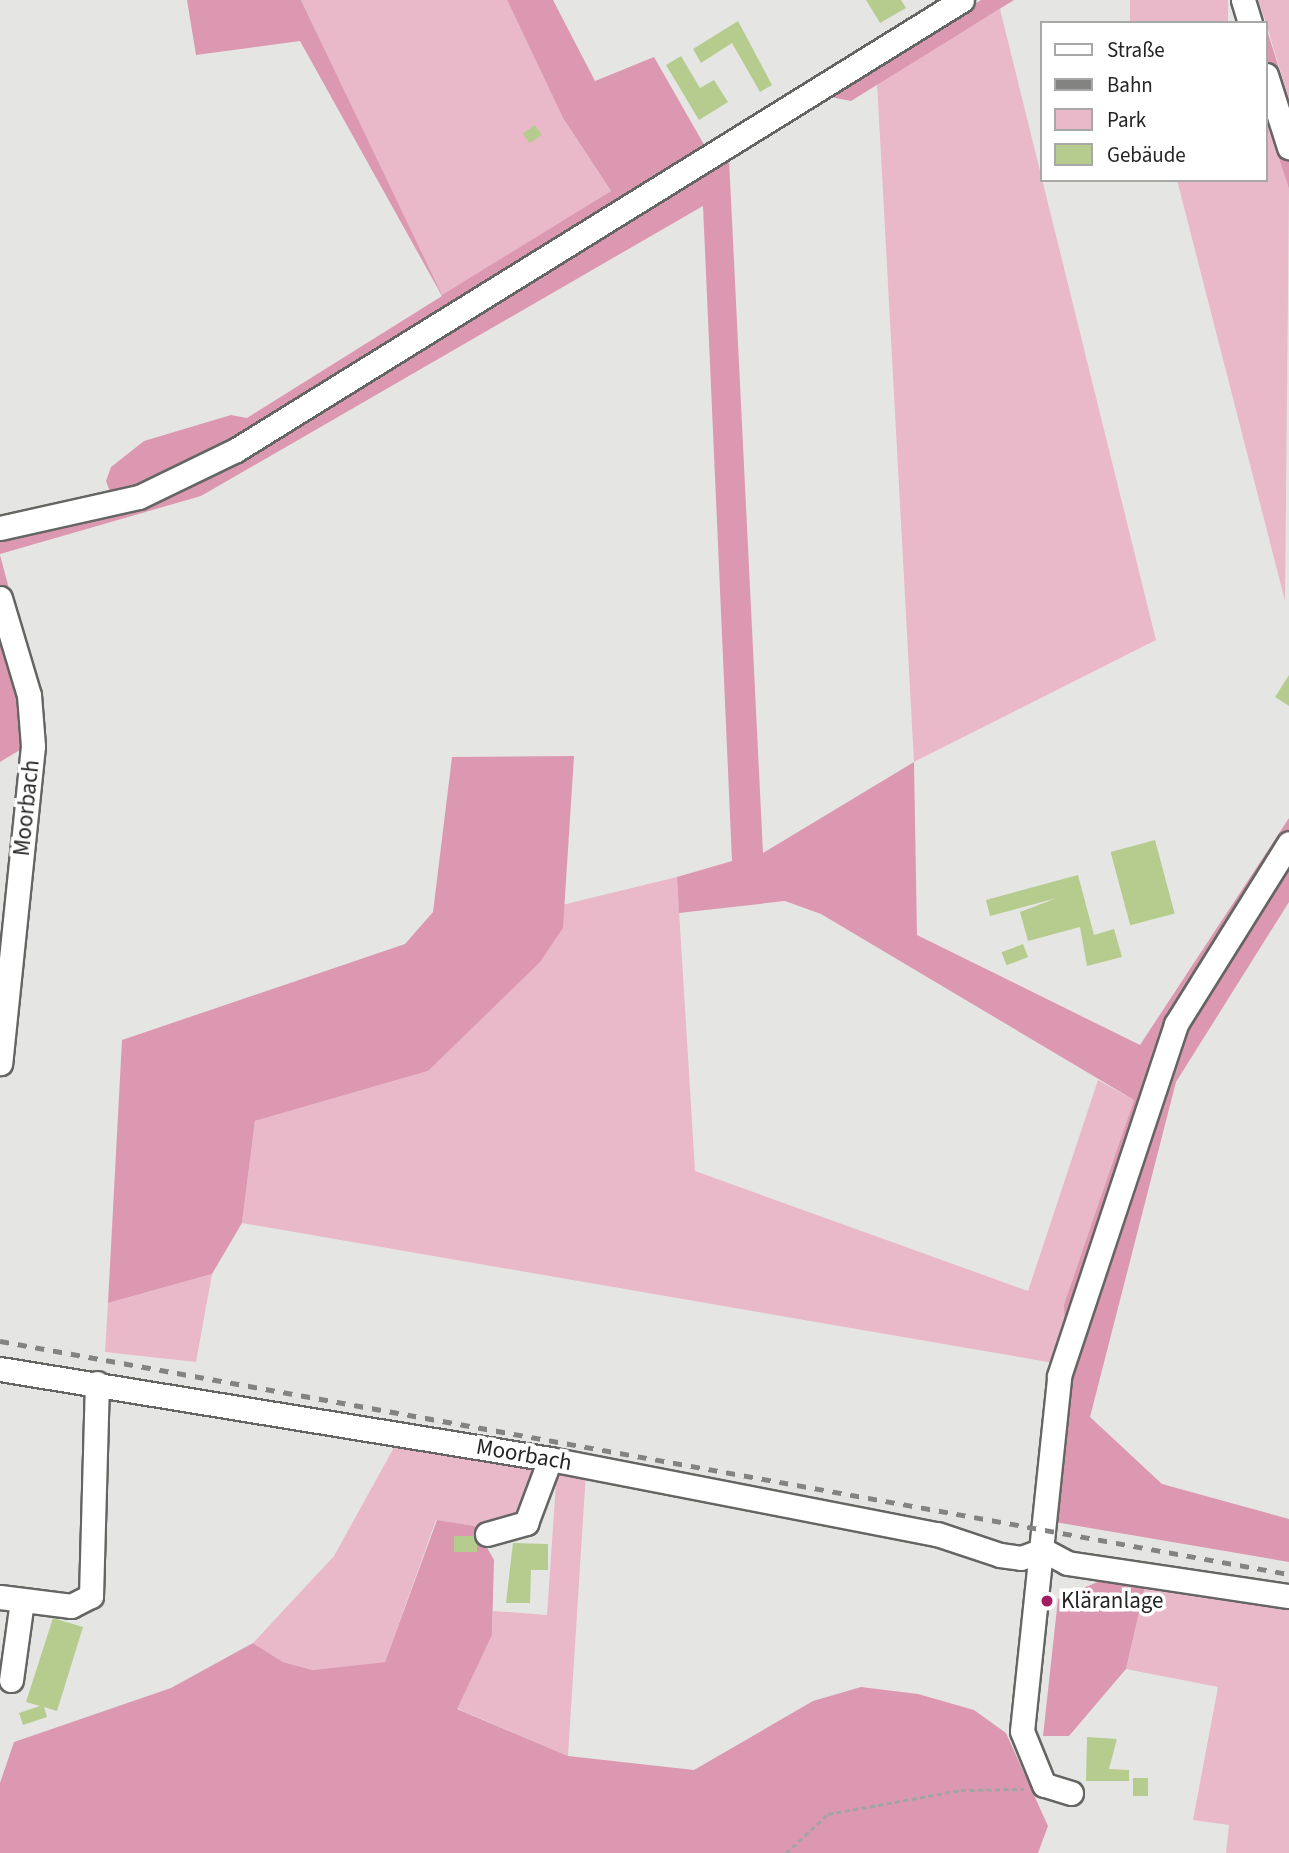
<!DOCTYPE html>
<html>
<head>
<meta charset="utf-8">
<style>
  body { margin:0 }
  #map { position:relative; width:1289px; height:1853px; overflow:hidden; background:#e5e6e3; font-family:"Source Sans 3",sans-serif }
  div>[style] { position:absolute }
  .green>* { inset:0; background:#e9b9ca; transform-origin:0 0 }
  .forest>* { inset:0; background:#dc98b1 }
  .building>* { inset:0; background:#b6cc8e; transform-origin:0 0 }
  .path>* { height:2.5px; margin-top:-1.25px; transform-origin:0; background:repeating-linear-gradient(90deg,#a3a4a2 0 5px,transparent 0 8.5px) }
  .roads { filter:drop-shadow(2px 0 #656663) drop-shadow(-2px 0 #656663) drop-shadow(0 2px #656663) drop-shadow(0 -2px #656663) }
  .minor>* { height:23px; margin:-11.5px; padding:0 11.5px; transform-origin:11.5px; border-radius:11.5px; background:#fff }
  .rail>* { height:5px; margin-top:-2.5px; transform-origin:0; background:repeating-linear-gradient(90deg,#838482 0 9px,transparent 0 18px) }
  .dots>* { width:19px; height:19px; translate:-50% -50%; box-sizing:border-box; border:4px solid #fff; border-radius:50% }
  span { translate:-50% -50%; white-space:nowrap; text-align:center; line-height:1.15; -webkit-text-stroke:7px #fff; paint-order:stroke }
  .street-label { font-size:23px; color:#252624 }
  .poi-label { font-size:23px; color:#252624 }
  .left { translate:0 -50%; text-align:left }
  .legend { position:absolute; left:1040px; top:21px; width:228px; height:161px; box-sizing:border-box; background:#fff; border:2px solid #a8a8a7; margin:0; padding:9px 12px; list-style:none; font-size:21px; color:#252624 }
  .legend li { display:flex; align-items:center; gap:14px; height:35px }
  .legend b { width:35px; border:2px solid #a8a8a7 }
</style>
</head>
<body>
<div id="map">
  <div class="green">
    <div style="clip-path:polygon(301px 0,507px 0,563px 118px,611px 191px,442px 296px)"></div>
    <div style="left:1130px;top:0;width:98px;height:24px"></div>
    <div style="clip-path:polygon(1258px 0,1289px 0,1289px 100px,1266px 23px)"></div>
    <div style="clip-path:polygon(1000px 9px,1156px 640px,914px 762px,877px 82px)"></div>
    <div style="clip-path:polygon(1266px 119px,1289px 189px,1285px 601px,1177px 180px,1266px 180px)"></div>
    <div style="clip-path:polygon(677px 877px,695px 1171px,1028px 1291px,1098px 1080px,1134px 1100px,1065px 1305px,1066px 1334px,1054px 1363px,242px 1223px,255px 1121px,428px 1071px,562px 928px,562px 905px)"></div>
    <div style="clip-path:polygon(212px 1274px,196px 1362px,105px 1352px,108px 1303px)"></div>
    <div style="clip-path:polygon(397px 1442px,540px 1464px,519px 1518px,475px 1526px,436px 1520px,385px 1662px,314px 1670px,283px 1662px,253px 1643px,334px 1556px)"></div>
    <div style="clip-path:polygon(557px 1468px,586px 1472px,568px 1756px,456px 1708px,492px 1635px,493px 1611px,547px 1615px)"></div>
    <div style="clip-path:polygon(1147px 1578px,1289px 1606px,1289px 1853px,1226px 1853px,1229px 1825px,1193px 1820px,1218px 1687px,1126px 1669px)"></div>
  </div>
  <div class="forest">
    <div style="clip-path:polygon(187px 0,301px 0,442px 295px,611px 191px,563px 118px,507px 0,553px 0,595px 81px,654px 57px,706px 148px,729px 159px,763px 853px,914px 762px,917px 935px,1140px 1045px,1289px 818px,1289px 902px,1176px 1082px,1090px 1417px,1162px 1484px,1289px 1519px,1289px 1562px,1043px 1520px,1068px 1371px,1064px 1305px,1134px 1100px,821px 914px,785px 901px,679px 913px,677px 877px,732px 861px,703px 206px,201px 496px,0 554px,0 516px,112px 497px,106px 481px,111px 467px,144px 441px,231px 415px,247px 418px,442px 296px,300px 41px,196px 55px)"></div>
    <div style="clip-path:polygon(981px 0,1014px 0,851px 101px,825px 96px)"></div>
    <div style="clip-path:polygon(1266px 27px,1289px 100px,1289px 189px,1266px 119px)"></div>
    <div style="clip-path:polygon(0 555px,37px 693px,28px 745px,0 762px)"></div>
    <div style="clip-path:polygon(574px 756px,563px 928px,540px 962px,428px 1071px,255px 1121px,242px 1223px,212px 1274px,108px 1303px,122px 1040px,405px 944px,433px 912px,452px 757px)"></div>
    <div style="clip-path:polygon(437px 1520px,475px 1526px,494px 1560px,492px 1635px,457px 1709px,568px 1756px,694px 1770px,813px 1701px,861px 1687px,918px 1694px,974px 1710px,1006px 1733px,1048px 1826px,1038px 1853px,0 1853px,0 1783px,14px 1742px,171px 1688px,253px 1643px,283px 1662px,313px 1670px,385px 1662px)"></div>
    <div style="clip-path:polygon(1109px 1577px,1147px 1578px,1126px 1669px,1069px 1736px,1043px 1736px,1058px 1599px)"></div>
  </div>
  <div class="building">
    <div style="clip-path:polygon(866px 0,901px 0,906px 8px,880px 23px)"></div>
    <div style="clip-path:polygon(738px 21px,772px 85px,760px 92px,732px 43px,701px 63px,693px 49px)"></div>
    <div style="clip-path:polygon(681px 56px,700px 88px,714px 80px,728px 102px,699px 120px,666px 65px)"></div>
    <div style="left:535px;top:125px;width:12px;height:15px;rotate:55deg"></div>
    <div style="clip-path:polygon(1289px 675px,1289px 706px,1275px 697px)"></div>
    <div style="left:1155px;top:840px;width:76px;height:46px;rotate:75deg"></div>
    <div style="clip-path:polygon(1078px 875px,1094px 935px,1114px 929px,1122px 957px,1087px 966px,1080px 927px,1028px 941px,1020px 912px,1057px 898px,990px 916px,986px 900px)"></div>
    <div style="left:1023px;top:944px;width:14px;height:23px;rotate:69deg"></div>
    <div style="left:477px;top:1536px;width:16px;height:23px;rotate:90deg"></div>
    <div style="clip-path:polygon(513px 1543px,548px 1544px,548px 1570px,531px 1570px,530px 1603px,506px 1603px)"></div>
    <div style="clip-path:polygon(53px 1618px,83px 1627px,57px 1711px,44px 1707px,47px 1717px,23px 1725px,19px 1713px,40px 1706px,26px 1702px)"></div>
    <div style="clip-path:polygon(1087px 1737px,1117px 1739px,1109px 1769px,1129px 1770px,1129px 1781px,1086px 1781px)"></div>
    <div style="left:1133px;top:1778px;width:15px;height:18px"></div>
  </div>
  <div class="path">
    <div style="left:786px;top:1853px;width:57px;rotate:-42.9deg"></div>
    <div style="left:828px;top:1814px;width:135px;rotate:-10.2deg"></div>
    <div style="left:961px;top:1790px;width:63px;rotate:-0.9deg"></div>
  </div>
  <div class="roads">
    <div class="minor">
      <div style="left:1243px;top:0;width:24px;rotate:73deg"></div>
      <div style="left:1266px;top:75px;width:76px;rotate:72.3deg"></div>
      <div style="left:0;top:528px;width:142px;rotate:-12.6deg"></div>
      <div style="left:139px;top:497px;width:108px;rotate:-25.9deg"></div>
      <div style="left:236px;top:450px;width:854px;rotate:-31.79deg"></div>
      <div style="left:0;top:598px;width:101px;rotate:73.4deg"></div>
      <div style="left:29px;top:695px;width:51px;rotate:85.5deg"></div>
      <div style="left:33px;top:746px;width:319px;rotate:95.9deg"></div>
      <div style="left:0;top:1369px;width:557px;rotate:9.29deg"></div>
      <div style="left:550px;top:1459px;width:394px;rotate:11deg"></div>
      <div style="left:937px;top:1534px;width:66px;rotate:18.4deg"></div>
      <div style="left:1000px;top:1555px;width:21px;rotate:8deg"></div>
      <div style="left:1021px;top:1558px;width:23px;rotate:-20deg"></div>
      <div style="left:487px;top:1534px;width:41px;rotate:-15.8deg"></div>
      <div style="left:526px;top:1523px;width:68px;rotate:-69.4deg"></div>
      <div style="left:1043px;top:1550px;width:27px;rotate:28deg"></div>
      <div style="left:1067px;top:1563px;width:224px;rotate:8.5deg"></div>
      <div style="left:0;top:1597px;width:72px;rotate:7.2deg"></div>
      <div style="left:71px;top:1606px;width:22px;rotate:-27deg"></div>
      <div style="left:91px;top:1596px;width:213px;rotate:-88.4deg"></div>
      <div style="left:11px;top:1680px;width:80px;rotate:-82.1deg"></div>
      <div style="left:1071px;top:1793px;width:28px;rotate:-163deg"></div>
      <div style="left:1044px;top:1785px;width:58px;rotate:-112.2deg"></div>
      <div style="left:1022px;top:1731px;width:357px;rotate:-84deg"></div>
      <div style="left:1059px;top:1376px;width:371px;rotate:-71.6deg"></div>
      <div style="left:1176px;top:1024px;width:213px;rotate:-58deg"></div>
    </div>
  </div>
  <div class="rail">
    <div style="left:0;top:1341px;width:1310px;rotate:10.25deg"></div>
  </div>
  <div class="dots">
    <div style="left:1047px;top:1601px;background:#a61c62"></div>
  </div>
  <div class="street-label">
    <span style="left:27px;top:808px;rotate:-84deg">Moorbach</span>
    <span style="left:524px;top:1455px;rotate:10deg">Moorbach</span>
  </div>
  <div class="poi-label">
    <span class="left" style="left:1061px;top:1601px">Kläranlage</span>
  </div>
  <ul class="legend">
  <li><b style="height:9px;background:#fff"></b>Straße</li>
  <li><b style="height:9px;background:#838482"></b>Bahn</li>
  <li><b style="height:19px;background:#e9b9ca"></b>Park</li>
  <li><b style="height:19px;background:#b6cc8e"></b>Gebäude</li>
  </ul>
</div>
</body>
</html>
